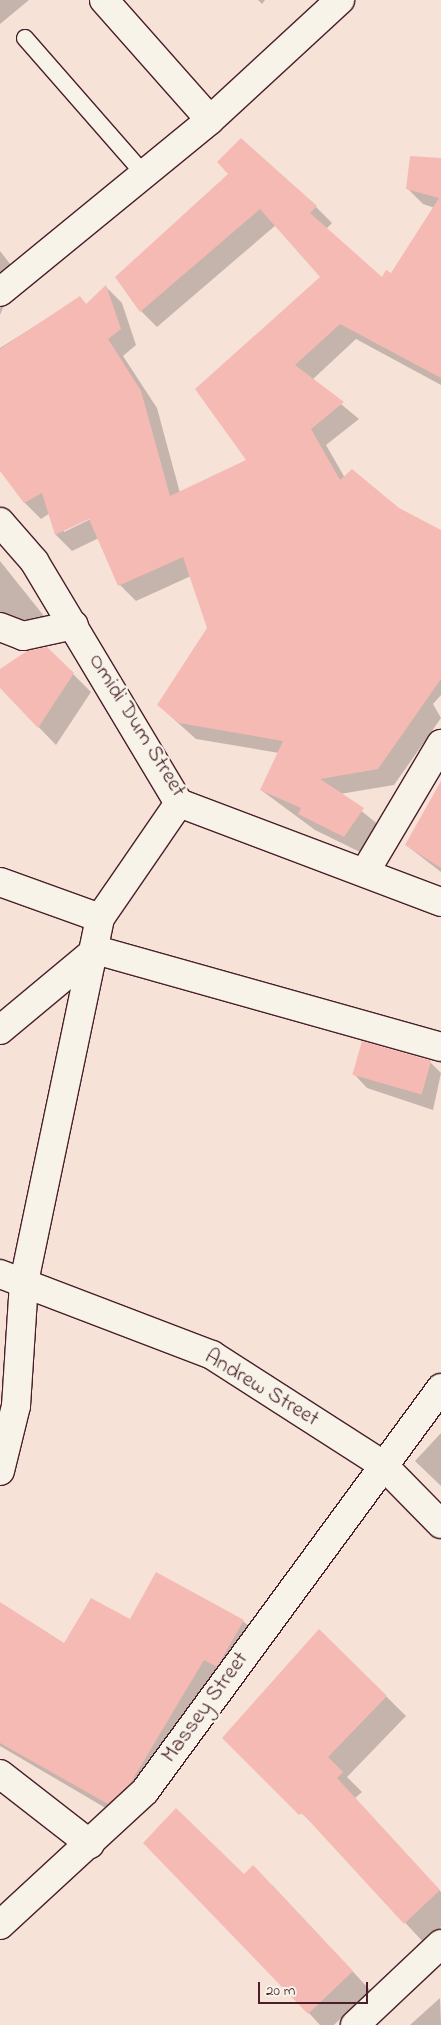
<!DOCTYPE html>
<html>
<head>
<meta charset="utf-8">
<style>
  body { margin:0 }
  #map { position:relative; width:441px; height:2025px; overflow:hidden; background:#f7e2d8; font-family:"Indie Flower",sans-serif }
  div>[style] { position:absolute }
  .shadow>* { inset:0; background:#0003 }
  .building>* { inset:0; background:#f6bab4; transform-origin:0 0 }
  .roads { filter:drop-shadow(1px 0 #4a1f2b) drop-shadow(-1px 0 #4a1f2b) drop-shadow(0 1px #4a1f2b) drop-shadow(0 -1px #4a1f2b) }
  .service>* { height:16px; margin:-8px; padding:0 8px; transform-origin:8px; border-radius:8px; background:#f7f3e8 }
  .minor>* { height:28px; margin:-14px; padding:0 14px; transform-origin:14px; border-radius:14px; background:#f7f3e8 }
  .secondary>* { height:28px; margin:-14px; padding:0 14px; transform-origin:14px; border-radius:14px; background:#f7f3e8 }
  span { translate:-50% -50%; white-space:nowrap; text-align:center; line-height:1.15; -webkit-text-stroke:4.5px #f7f3e8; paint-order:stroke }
  .street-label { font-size:22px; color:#4a1f2b }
  .scale { position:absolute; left:258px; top:1982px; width:110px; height:22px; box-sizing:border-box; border:2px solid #4a1f2b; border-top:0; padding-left:6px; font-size:15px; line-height:18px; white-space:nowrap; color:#4a1f2b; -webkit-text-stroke:4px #f7f3e8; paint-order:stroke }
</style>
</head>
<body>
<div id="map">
  <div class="shadow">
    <div style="clip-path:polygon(0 0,29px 0,0 24px)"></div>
    <div style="clip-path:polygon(258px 0,265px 0,262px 4px)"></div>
    <div style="clip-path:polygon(evenodd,441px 159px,441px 385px,356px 339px,312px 380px,359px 419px,326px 445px,345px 478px,441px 532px,441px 695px,433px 704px,441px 718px,394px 785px,340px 794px,379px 825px,360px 852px,315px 830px,261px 790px,279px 753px,196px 739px,158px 705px,208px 628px,191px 576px,136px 601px,120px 585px,99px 538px,72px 551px,56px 535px,50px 513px,41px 519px,25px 503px,0 468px,0 348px,80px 298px,87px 305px,106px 287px,122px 303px,136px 345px,123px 356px,157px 408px,180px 493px,248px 460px,322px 277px,276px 225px,157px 327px,141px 311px,229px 174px,316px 207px,332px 223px,326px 229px,383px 279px,392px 274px,435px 208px,423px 204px,407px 188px,441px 159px,94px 515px,95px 517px,64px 532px,64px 530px,94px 515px)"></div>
    <div style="clip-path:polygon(0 251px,25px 283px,7px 298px,0 315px)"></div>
    <div style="clip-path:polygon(0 561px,44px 616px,44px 625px,0 624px)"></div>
    <div style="clip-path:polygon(47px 648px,91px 692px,56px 745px,0 687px,0 670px)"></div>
    <div style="clip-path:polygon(441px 783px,441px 872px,406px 845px)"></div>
    <div style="clip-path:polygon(430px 1062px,441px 1073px,433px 1110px,367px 1088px,353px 1073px)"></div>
    <div style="clip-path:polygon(441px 1433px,441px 1486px,415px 1461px)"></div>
    <div style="clip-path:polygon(0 1603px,65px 1645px,131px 1620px,243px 1621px,261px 1638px,126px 1820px,0 1746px)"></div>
    <div style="clip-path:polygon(320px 1631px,406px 1716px,347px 1777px,362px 1792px,355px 1798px,441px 1892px,441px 1927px,424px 1943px,321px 1832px,224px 1738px)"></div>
    <div style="clip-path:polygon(244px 1876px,272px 1885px,370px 1990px,334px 2025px,320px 2025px,309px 2013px)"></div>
    <div style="clip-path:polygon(440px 1998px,441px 2025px,410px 2025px)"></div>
  </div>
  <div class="building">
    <div style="clip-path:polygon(241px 138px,317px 206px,310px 213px,382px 277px,386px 270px,391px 273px,439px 198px,406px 189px,410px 156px,441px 158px,441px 378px,340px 324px,295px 365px,344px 402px,311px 429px,340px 480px,352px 469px,399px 508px,441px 530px,441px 679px,378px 769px,320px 779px,364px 808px,344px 837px,298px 814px,301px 808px,260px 790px,283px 741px,179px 723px,157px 705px,207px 628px,183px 557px,118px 586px,89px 519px,55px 535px,42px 493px,24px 503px,0 471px,0 349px,80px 296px,86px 304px,106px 285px,121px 329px,108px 339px,141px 391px,170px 496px,246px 460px,195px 389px,320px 277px,260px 209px,140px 312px,115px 277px,228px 174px,217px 162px)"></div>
    <div style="clip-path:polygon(47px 647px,74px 673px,38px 728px,0 688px,0 669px,27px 651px)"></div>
    <div style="clip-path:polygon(441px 781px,441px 868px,405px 845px)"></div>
    <div style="left:362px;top:1041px;width:72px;height:35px;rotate:16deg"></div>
    <div style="clip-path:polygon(156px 1572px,244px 1620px,217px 1667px,204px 1660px,130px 1784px,108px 1804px,0 1743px,0 1602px,64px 1643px,91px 1598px,130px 1619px)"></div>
    <div style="clip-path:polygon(319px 1629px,387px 1696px,328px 1757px,343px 1772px,337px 1778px,440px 1890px,404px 1924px,302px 1813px,299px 1815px,222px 1738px)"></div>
    <div style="clip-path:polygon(176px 1808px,244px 1874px,253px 1865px,353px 1971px,308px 2014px,143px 1843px)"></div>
  </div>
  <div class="roads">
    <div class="service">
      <div style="left:25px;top:38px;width:181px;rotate:48.8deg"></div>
    </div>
    <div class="minor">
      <div style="left:104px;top:0;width:160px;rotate:48.5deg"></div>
      <div style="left:0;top:292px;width:271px;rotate:-39.3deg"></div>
      <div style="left:210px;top:120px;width:177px;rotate:-42.7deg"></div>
      <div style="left:0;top:522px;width:52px;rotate:48.9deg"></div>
      <div style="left:34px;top:561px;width:282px;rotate:59.1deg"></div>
      <div style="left:179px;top:803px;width:280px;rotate:20.7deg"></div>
      <div style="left:0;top:627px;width:25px;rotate:21deg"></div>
      <div style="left:23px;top:636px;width:52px;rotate:-12.2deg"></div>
      <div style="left:365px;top:872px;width:149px;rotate:-59.3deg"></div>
      <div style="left:0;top:882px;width:106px;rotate:19.8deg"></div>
      <div style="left:0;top:1030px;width:125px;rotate:-39.8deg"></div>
      <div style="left:96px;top:950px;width:358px;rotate:15.7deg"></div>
      <div style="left:0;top:1274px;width:227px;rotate:20.9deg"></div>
      <div style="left:212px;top:1355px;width:202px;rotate:32.7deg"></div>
      <div style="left:382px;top:1464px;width:84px;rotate:45.5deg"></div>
      <div style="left:0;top:1471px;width:67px;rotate:-76.2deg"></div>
      <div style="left:16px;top:1406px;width:124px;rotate:-86.3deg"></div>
      <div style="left:24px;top:1282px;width:372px;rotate:-78.2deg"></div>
      <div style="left:100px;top:918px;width:140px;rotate:-55.5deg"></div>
      <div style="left:0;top:1774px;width:114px;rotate:37.9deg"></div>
      <div style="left:0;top:1925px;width:197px;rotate:-42.7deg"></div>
      <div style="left:145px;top:1791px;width:500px;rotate:-53.7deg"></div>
    </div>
    <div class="secondary">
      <div style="left:355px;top:2025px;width:118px;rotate:-43.3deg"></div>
    </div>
  </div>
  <div class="street-label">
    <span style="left:136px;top:726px;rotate:58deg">Omidi Dum Street</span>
    <span style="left:261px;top:1389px;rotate:31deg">Andrew Street</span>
    <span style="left:206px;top:1708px;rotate:-54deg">Massey Street</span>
  </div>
  <div class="scale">20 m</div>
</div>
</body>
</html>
